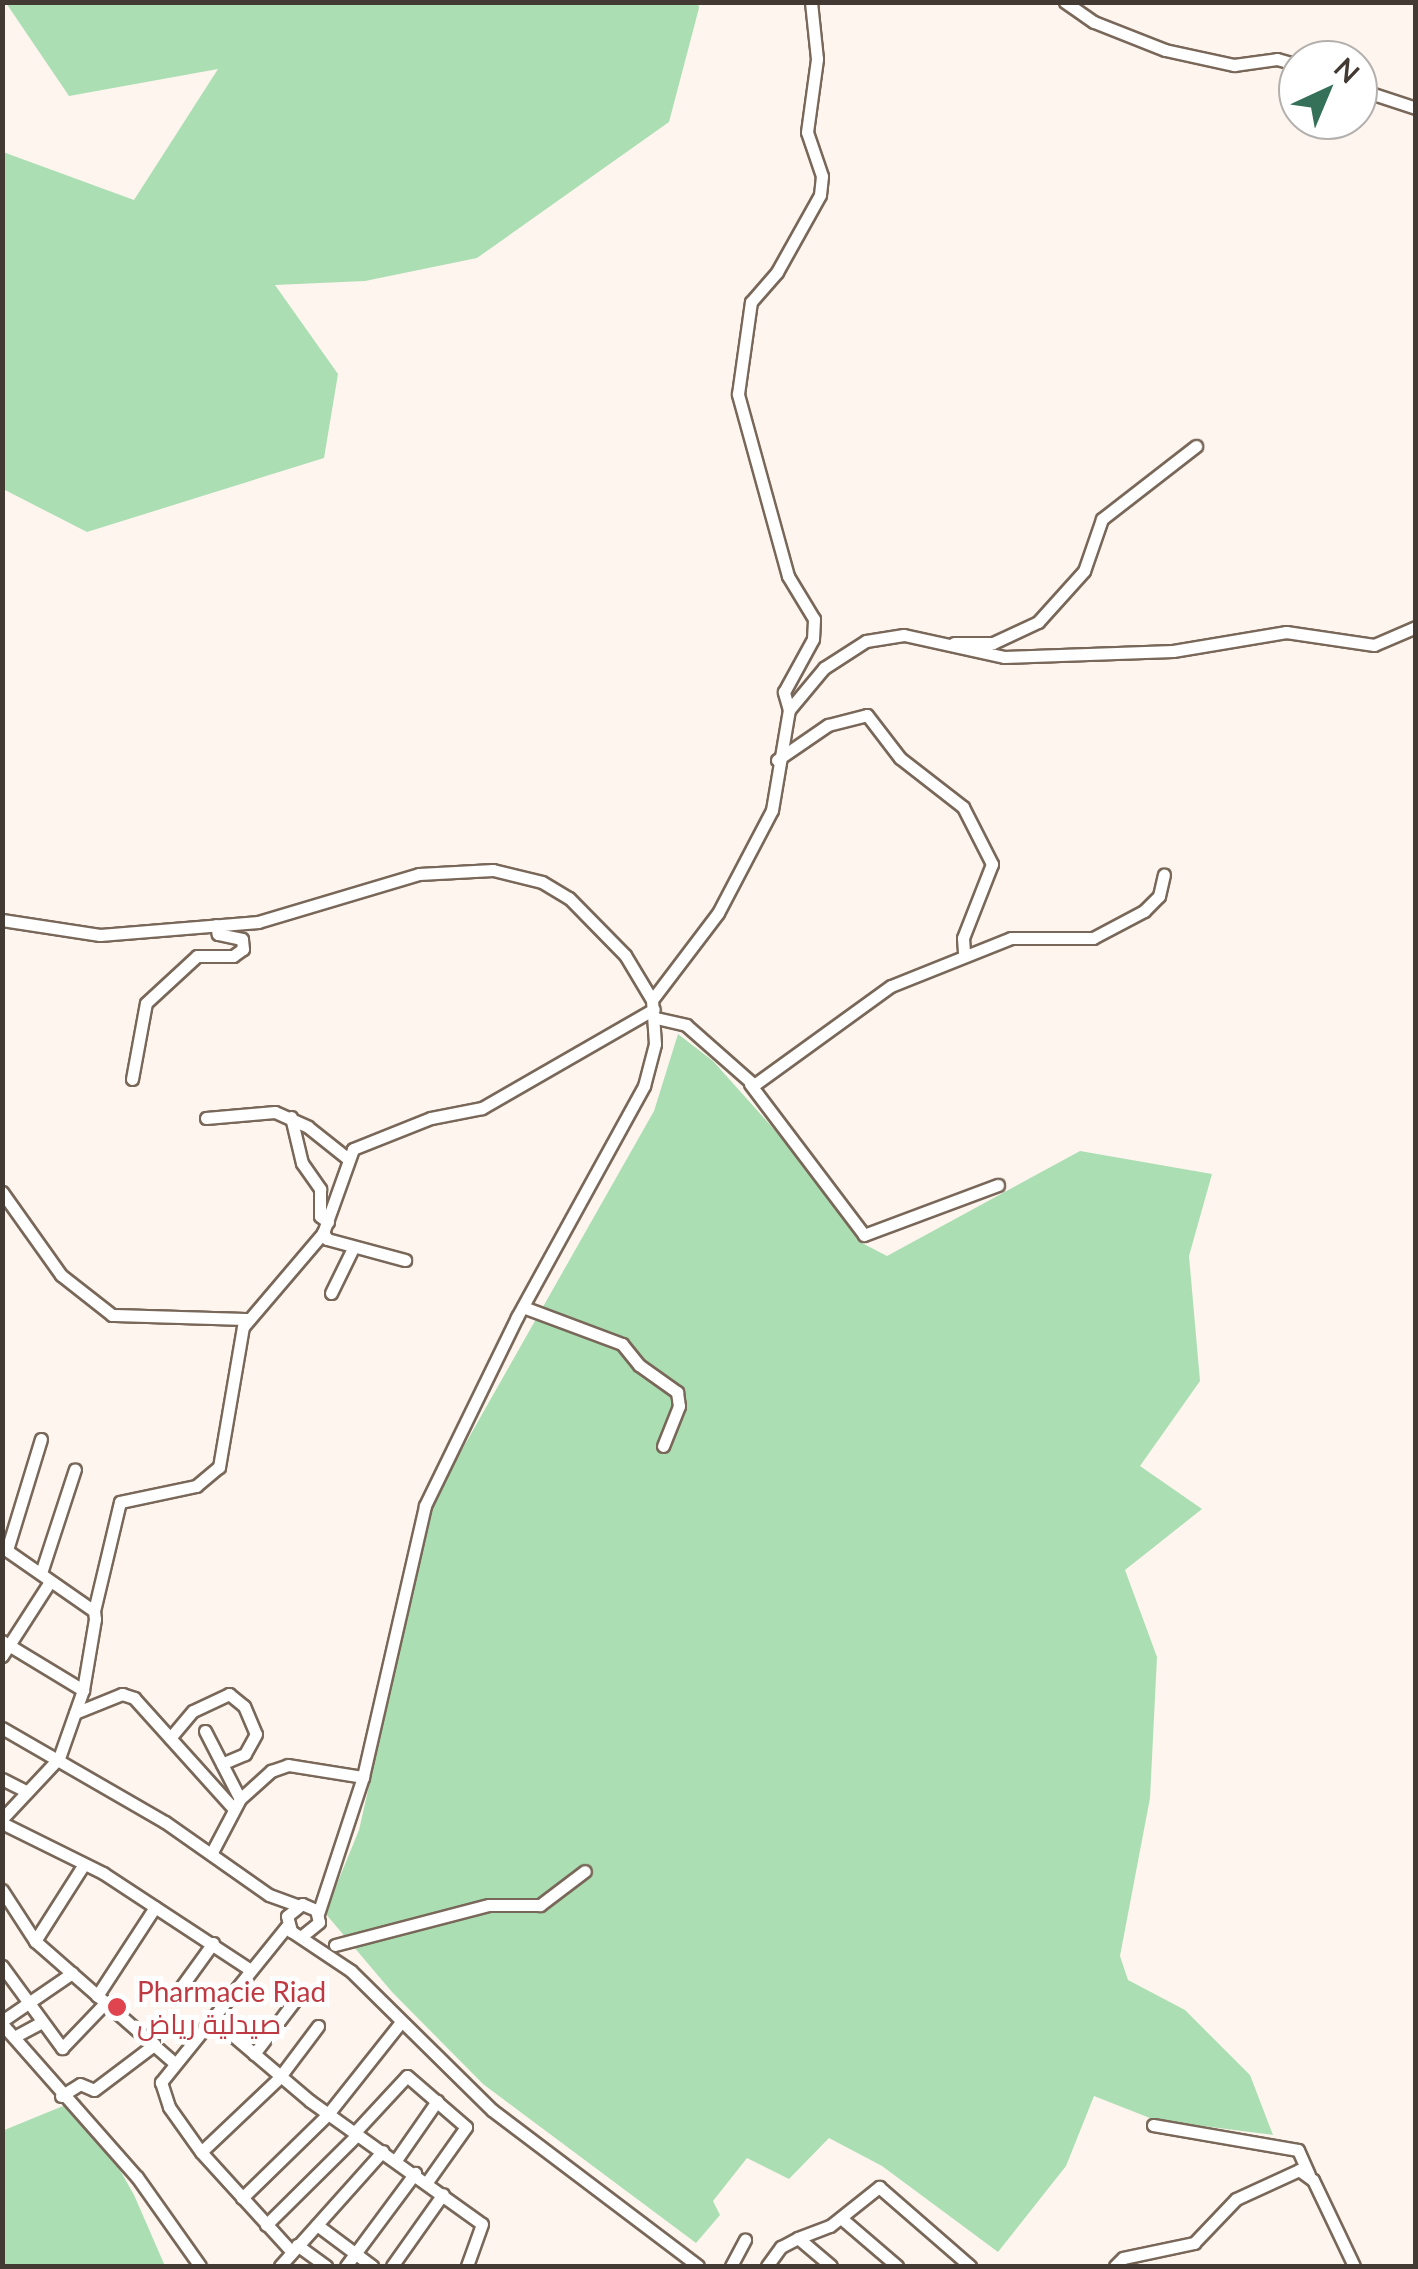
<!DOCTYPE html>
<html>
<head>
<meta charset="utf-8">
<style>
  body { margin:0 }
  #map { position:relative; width:1418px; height:2269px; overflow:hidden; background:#fdf5ee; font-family:Lato,Cairo,sans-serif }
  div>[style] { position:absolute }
  .green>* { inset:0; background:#acdeb4 }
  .roads { filter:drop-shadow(2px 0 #796859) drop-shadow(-2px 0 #796859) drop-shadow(0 2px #796859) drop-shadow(0 -2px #796859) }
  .minor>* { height:11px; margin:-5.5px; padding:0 5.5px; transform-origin:5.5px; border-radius:5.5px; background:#fff }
  .dots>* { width:28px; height:28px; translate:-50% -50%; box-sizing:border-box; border:5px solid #fff; border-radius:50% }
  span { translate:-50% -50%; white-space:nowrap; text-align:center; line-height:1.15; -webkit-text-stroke:10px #fff; paint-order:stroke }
  .health-label { font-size:28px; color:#be3a42 }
  .left { translate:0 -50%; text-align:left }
  .frame { position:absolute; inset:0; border:5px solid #423a33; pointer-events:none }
  .north { position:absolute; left:1278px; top:40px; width:100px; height:100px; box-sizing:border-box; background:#fff; border:2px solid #b3b0ad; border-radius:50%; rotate:44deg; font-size:28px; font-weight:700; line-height:40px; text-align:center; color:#423a33 }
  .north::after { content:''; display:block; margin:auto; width:35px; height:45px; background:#357059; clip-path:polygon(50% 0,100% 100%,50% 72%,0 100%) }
</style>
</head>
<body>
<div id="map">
  <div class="green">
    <div style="clip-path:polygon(6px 3px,698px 2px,699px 8px,669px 122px,477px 258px,365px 281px,275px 285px,338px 374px,324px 458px,87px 532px,3px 489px,3px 152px,134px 200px,218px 69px,69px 96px)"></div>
    <div style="clip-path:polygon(678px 1034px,713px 1061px,782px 1138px,860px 1242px,887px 1256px,1080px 1151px,1212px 1174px,1189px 1256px,1200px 1381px,1140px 1466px,1202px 1509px,1125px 1570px,1157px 1657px,1150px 1798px,1120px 1956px,1128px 1980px,1185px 2010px,1250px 2075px,1273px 2135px,1155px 2120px,1094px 2096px,1066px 2166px,998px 2252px,882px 2166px,829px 2138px,789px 2179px,747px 2158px,713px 2201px,720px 2215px,696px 2243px,483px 2084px,392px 1992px,325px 1913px,359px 1830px,434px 1499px,654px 1111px)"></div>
    <div style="clip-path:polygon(80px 2099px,134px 2195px,165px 2266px,3px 2266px,2px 2131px)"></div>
  </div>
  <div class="roads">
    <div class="minor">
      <div style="left:1065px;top:2px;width:35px;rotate:35deg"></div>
      <div style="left:1094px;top:22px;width:76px;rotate:21.5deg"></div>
      <div style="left:1165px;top:50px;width:71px;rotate:12.3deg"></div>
      <div style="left:1234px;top:65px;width:43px;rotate:-7.9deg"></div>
      <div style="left:1277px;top:59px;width:22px;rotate:16deg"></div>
      <div style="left:1358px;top:89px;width:61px;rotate:18.1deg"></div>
      <div style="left:954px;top:643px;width:39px"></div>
      <div style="left:993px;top:643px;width:50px;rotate:-25deg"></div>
      <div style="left:1038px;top:622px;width:69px;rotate:-48deg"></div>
      <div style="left:1084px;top:571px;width:55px;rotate:-70.9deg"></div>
      <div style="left:1102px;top:519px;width:119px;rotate:-37.8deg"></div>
      <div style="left:789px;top:710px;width:19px;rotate:-106deg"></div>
      <div style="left:784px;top:692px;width:60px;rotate:-61.3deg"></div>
      <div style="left:813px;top:639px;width:20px;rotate:-87deg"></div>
      <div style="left:814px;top:619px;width:50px;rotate:-121.2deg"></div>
      <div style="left:788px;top:576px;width:189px;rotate:-105.4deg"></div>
      <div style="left:738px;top:394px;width:93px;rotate:-82deg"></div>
      <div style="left:751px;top:302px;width:40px;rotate:-49deg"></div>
      <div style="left:777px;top:272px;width:88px;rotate:-60.8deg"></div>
      <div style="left:820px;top:195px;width:19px;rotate:-84deg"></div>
      <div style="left:822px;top:176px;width:46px;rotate:-108.8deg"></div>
      <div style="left:807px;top:132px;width:74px;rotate:-82.2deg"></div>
      <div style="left:817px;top:59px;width:57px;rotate:-96deg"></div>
      <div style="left:777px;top:760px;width:62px;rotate:-34.5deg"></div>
      <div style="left:828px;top:725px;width:40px;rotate:-14.4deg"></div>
      <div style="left:867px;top:715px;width:54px;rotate:52.5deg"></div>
      <div style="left:900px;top:758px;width:80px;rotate:37.9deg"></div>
      <div style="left:963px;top:807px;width:64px;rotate:63deg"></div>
      <div style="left:992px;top:864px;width:79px;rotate:111.4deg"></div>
      <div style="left:963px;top:938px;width:15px;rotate:86deg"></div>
      <div style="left:2px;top:920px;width:99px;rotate:8.7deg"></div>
      <div style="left:100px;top:935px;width:159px;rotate:-4.7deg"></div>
      <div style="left:258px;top:922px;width:168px;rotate:-16.6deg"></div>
      <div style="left:419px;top:874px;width:74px;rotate:-3.1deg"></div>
      <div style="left:493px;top:870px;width:50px;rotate:13.8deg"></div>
      <div style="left:542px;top:882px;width:31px;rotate:31deg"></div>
      <div style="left:569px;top:898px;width:80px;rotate:45.5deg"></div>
      <div style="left:625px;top:955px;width:52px;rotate:59deg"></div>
      <div style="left:652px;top:1000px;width:44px;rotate:86.1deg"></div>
      <div style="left:655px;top:1044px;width:43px;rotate:104.7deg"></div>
      <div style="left:644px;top:1086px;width:264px;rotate:118.8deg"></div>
      <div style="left:517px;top:1317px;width:210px;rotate:116deg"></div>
      <div style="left:425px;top:1506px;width:278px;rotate:102.9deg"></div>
      <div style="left:363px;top:1777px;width:144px;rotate:108.2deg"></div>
      <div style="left:652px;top:1000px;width:109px;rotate:-52.8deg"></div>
      <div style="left:718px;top:913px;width:116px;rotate:-62.3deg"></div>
      <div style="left:772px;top:810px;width:101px;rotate:-80.4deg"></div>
      <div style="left:789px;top:710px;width:55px;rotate:-50.2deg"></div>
      <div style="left:824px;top:668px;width:50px;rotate:-32.7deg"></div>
      <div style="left:866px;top:641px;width:38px;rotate:-9deg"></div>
      <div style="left:904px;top:635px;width:102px;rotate:12.4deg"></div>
      <div style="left:1004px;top:657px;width:169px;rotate:-2deg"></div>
      <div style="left:1173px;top:651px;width:115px;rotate:-9.5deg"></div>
      <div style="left:1286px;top:632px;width:89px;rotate:8.4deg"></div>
      <div style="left:1374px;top:645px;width:46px;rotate:-23.2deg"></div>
      <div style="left:656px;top:1018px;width:31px;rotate:13deg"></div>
      <div style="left:686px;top:1025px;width:91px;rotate:41.4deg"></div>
      <div style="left:754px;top:1085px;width:169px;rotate:-35.9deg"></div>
      <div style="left:891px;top:986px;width:129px;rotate:-21.8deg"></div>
      <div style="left:1011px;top:938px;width:82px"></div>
      <div style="left:1093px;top:938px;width:58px;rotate:-27.9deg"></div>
      <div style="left:1144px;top:911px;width:21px;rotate:-45deg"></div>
      <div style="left:1159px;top:896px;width:22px;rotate:-77deg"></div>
      <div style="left:132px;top:1079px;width:77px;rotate:-79.6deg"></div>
      <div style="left:146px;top:1003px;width:69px;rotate:-42.7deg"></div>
      <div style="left:197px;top:956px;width:36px"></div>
      <div style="left:233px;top:956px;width:12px;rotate:-35deg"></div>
      <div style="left:243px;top:949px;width:10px;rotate:-96deg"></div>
      <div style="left:242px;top:939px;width:25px;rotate:-168deg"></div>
      <div style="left:218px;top:934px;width:9px;rotate:-103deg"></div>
      <div style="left:750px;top:1084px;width:189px;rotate:52.9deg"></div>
      <div style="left:864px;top:1235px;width:143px;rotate:-20.5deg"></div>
      <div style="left:291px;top:1117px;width:47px;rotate:76.6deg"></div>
      <div style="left:302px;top:1163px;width:32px;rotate:55deg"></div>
      <div style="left:320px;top:1189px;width:27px;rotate:90deg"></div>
      <div style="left:320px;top:1216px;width:10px;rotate:37deg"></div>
      <div style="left:206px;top:1118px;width:69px;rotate:-5deg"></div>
      <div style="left:275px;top:1112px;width:36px;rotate:24deg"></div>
      <div style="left:308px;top:1127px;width:50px;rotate:38.5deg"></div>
      <div style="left:2px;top:1192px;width:102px;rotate:54.6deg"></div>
      <div style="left:61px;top:1275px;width:65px;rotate:38.1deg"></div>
      <div style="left:112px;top:1315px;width:136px;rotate:1.7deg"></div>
      <div style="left:323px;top:1232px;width:8px;rotate:60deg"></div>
      <div style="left:327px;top:1239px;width:81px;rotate:15.1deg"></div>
      <div style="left:331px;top:1293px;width:50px;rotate:-63.9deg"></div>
      <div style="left:523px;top:1307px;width:106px;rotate:20.5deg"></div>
      <div style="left:622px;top:1344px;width:27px;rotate:51deg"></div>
      <div style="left:639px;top:1365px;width:47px;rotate:35.4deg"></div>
      <div style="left:677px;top:1392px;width:14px;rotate:82deg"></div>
      <div style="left:679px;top:1406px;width:43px;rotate:111.8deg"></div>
      <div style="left:2px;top:1547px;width:112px;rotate:34.8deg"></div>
      <div style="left:94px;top:1611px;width:8px;rotate:83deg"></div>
      <div style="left:95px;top:1619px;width:72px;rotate:99.6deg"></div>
      <div style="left:83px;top:1690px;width:72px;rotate:109.4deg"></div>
      <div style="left:59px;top:1758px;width:83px;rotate:133.1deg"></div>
      <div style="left:7px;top:1550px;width:116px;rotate:-73deg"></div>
      <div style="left:41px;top:1573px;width:109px;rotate:-71.9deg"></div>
      <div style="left:94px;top:1611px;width:112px;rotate:-76.6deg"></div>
      <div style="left:120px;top:1502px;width:78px;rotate:-11.9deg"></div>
      <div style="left:196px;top:1486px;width:30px;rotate:-40deg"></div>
      <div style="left:219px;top:1467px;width:142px;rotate:-80.3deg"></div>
      <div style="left:243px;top:1327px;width:123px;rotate:-49.6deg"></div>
      <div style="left:323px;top:1233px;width:89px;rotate:-70.3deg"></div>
      <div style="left:353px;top:1149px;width:84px;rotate:-21.7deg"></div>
      <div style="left:431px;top:1118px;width:52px;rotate:-11.1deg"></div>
      <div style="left:482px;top:1108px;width:198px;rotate:-29.9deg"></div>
      <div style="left:2px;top:1641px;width:95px;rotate:31.2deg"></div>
      <div style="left:2px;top:1656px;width:87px;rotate:-57.2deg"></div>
      <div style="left:75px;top:1713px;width:51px;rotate:-22deg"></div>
      <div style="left:122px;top:1694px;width:13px;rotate:18deg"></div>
      <div style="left:134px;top:1698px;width:148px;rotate:48deg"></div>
      <div style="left:2px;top:1728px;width:188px;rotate:30deg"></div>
      <div style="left:165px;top:1822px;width:127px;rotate:35.1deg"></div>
      <div style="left:269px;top:1895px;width:29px;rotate:20deg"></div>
      <div style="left:205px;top:1731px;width:76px;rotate:62.8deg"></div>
      <div style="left:240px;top:1799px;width:62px;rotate:117.8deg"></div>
      <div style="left:170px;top:1738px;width:35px;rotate:-50deg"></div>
      <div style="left:193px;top:1711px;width:40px;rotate:-25deg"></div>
      <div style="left:229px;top:1694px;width:19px;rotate:39deg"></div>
      <div style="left:244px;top:1706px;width:30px;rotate:67deg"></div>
      <div style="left:256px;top:1734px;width:23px;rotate:119deg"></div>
      <div style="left:245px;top:1754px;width:25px;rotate:157deg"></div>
      <div style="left:2px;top:1779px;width:28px;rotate:27deg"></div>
      <div style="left:240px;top:1799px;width:42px;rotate:-42.1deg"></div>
      <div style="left:271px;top:1771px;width:18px;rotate:-19deg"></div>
      <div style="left:288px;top:1765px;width:76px;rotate:9.1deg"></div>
      <div style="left:2px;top:1823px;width:113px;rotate:26.3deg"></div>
      <div style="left:103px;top:1873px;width:175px;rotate:33.3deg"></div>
      <div style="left:2px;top:1890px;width:61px;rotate:57.1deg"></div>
      <div style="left:35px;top:1941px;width:184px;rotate:41.2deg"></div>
      <div style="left:287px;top:1926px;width:201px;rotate:128.9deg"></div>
      <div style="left:161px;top:2082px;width:26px;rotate:72deg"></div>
      <div style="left:169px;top:2107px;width:55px;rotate:54.6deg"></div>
      <div style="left:201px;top:2152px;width:134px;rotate:47.7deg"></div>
      <div style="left:302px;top:1936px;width:22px;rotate:-39deg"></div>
      <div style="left:319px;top:1922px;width:12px;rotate:-104deg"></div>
      <div style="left:316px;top:1910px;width:15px;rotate:-157deg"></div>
      <div style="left:302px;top:1904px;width:19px;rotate:141deg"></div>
      <div style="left:287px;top:1916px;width:16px;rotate:75deg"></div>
      <div style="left:291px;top:1931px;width:72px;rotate:33.7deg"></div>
      <div style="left:351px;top:1971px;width:198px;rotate:44.6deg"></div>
      <div style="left:492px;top:2110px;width:258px;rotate:37.1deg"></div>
      <div style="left:35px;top:1941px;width:91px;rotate:-57.5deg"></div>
      <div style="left:335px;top:1945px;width:159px;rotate:-14.6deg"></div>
      <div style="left:489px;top:1905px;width:51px"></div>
      <div style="left:540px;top:1905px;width:56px;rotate:-37.1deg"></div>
      <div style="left:2px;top:1966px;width:102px;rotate:53.8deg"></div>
      <div style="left:62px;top:2048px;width:62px;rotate:-46.3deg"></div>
      <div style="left:179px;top:1990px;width:58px;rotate:-54.1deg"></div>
      <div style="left:97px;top:1996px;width:106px;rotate:-56.9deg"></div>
      <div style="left:211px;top:2017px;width:130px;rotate:40.3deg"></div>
      <div style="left:310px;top:2101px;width:211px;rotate:35.6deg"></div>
      <div style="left:482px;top:2224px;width:45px;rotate:109.7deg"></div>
      <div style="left:2px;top:2021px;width:85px;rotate:-34.4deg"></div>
      <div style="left:2px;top:2024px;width:204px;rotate:48.6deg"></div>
      <div style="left:137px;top:2177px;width:109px;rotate:54.7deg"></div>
      <div style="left:14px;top:2037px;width:32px;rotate:-28deg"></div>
      <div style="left:254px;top:2054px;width:74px;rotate:-52.7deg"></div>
      <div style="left:61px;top:2096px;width:22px;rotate:-32deg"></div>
      <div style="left:80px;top:2084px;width:15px;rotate:23deg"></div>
      <div style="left:94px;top:2090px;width:76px;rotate:-37deg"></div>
      <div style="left:1153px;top:2125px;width:147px;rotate:9.8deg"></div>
      <div style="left:1298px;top:2150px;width:27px;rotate:66deg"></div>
      <div style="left:355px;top:2132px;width:76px;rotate:-47.1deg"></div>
      <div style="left:407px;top:2076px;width:78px;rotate:40.8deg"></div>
      <div style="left:466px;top:2127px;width:67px;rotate:125.3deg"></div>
      <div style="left:201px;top:2152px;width:108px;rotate:-43.5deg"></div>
      <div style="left:279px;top:2078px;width:65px;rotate:-53.1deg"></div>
      <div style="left:396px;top:2160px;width:72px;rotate:-55.2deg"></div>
      <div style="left:242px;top:2198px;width:120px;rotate:-44.3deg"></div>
      <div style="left:328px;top:2114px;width:117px;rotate:-51.6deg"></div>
      <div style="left:841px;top:2218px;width:74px;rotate:40.6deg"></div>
      <div style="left:266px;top:2225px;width:129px;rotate:-44.7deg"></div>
      <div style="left:317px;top:2225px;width:69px;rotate:36.7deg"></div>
      <div style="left:798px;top:2238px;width:34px;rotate:-21deg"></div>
      <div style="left:830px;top:2226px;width:63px;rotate:-38.5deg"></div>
      <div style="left:879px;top:2187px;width:121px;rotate:41deg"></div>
      <div style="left:297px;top:2245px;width:36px;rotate:36deg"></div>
      <div style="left:280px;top:2266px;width:154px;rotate:-48.2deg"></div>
      <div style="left:346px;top:2266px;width:116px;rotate:-53.4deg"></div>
      <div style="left:392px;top:2266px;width:88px;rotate:-54.7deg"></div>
      <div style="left:731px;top:2266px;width:30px;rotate:-62deg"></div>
      <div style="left:767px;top:2266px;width:24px;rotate:-54deg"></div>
      <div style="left:781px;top:2247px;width:19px;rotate:-28deg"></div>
      <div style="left:798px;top:2238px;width:43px;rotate:40.3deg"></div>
      <div style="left:1115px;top:2266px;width:11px;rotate:-45deg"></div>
      <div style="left:1123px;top:2258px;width:73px;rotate:-11.9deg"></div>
      <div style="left:1194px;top:2243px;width:61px;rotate:-46.3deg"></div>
      <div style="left:1236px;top:2199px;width:69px;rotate:-24.7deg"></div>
      <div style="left:1299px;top:2170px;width:17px;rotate:36deg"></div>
      <div style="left:1313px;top:2180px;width:95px;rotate:64.5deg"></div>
    </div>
  </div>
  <div class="dots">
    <div style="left:117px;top:2007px;background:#e0444e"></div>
  </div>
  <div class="health-label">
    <span class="left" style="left:137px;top:2007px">Pharmacie Riad<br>صيدلية رياض</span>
  </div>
  <div class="frame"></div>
  <div class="north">N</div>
</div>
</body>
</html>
